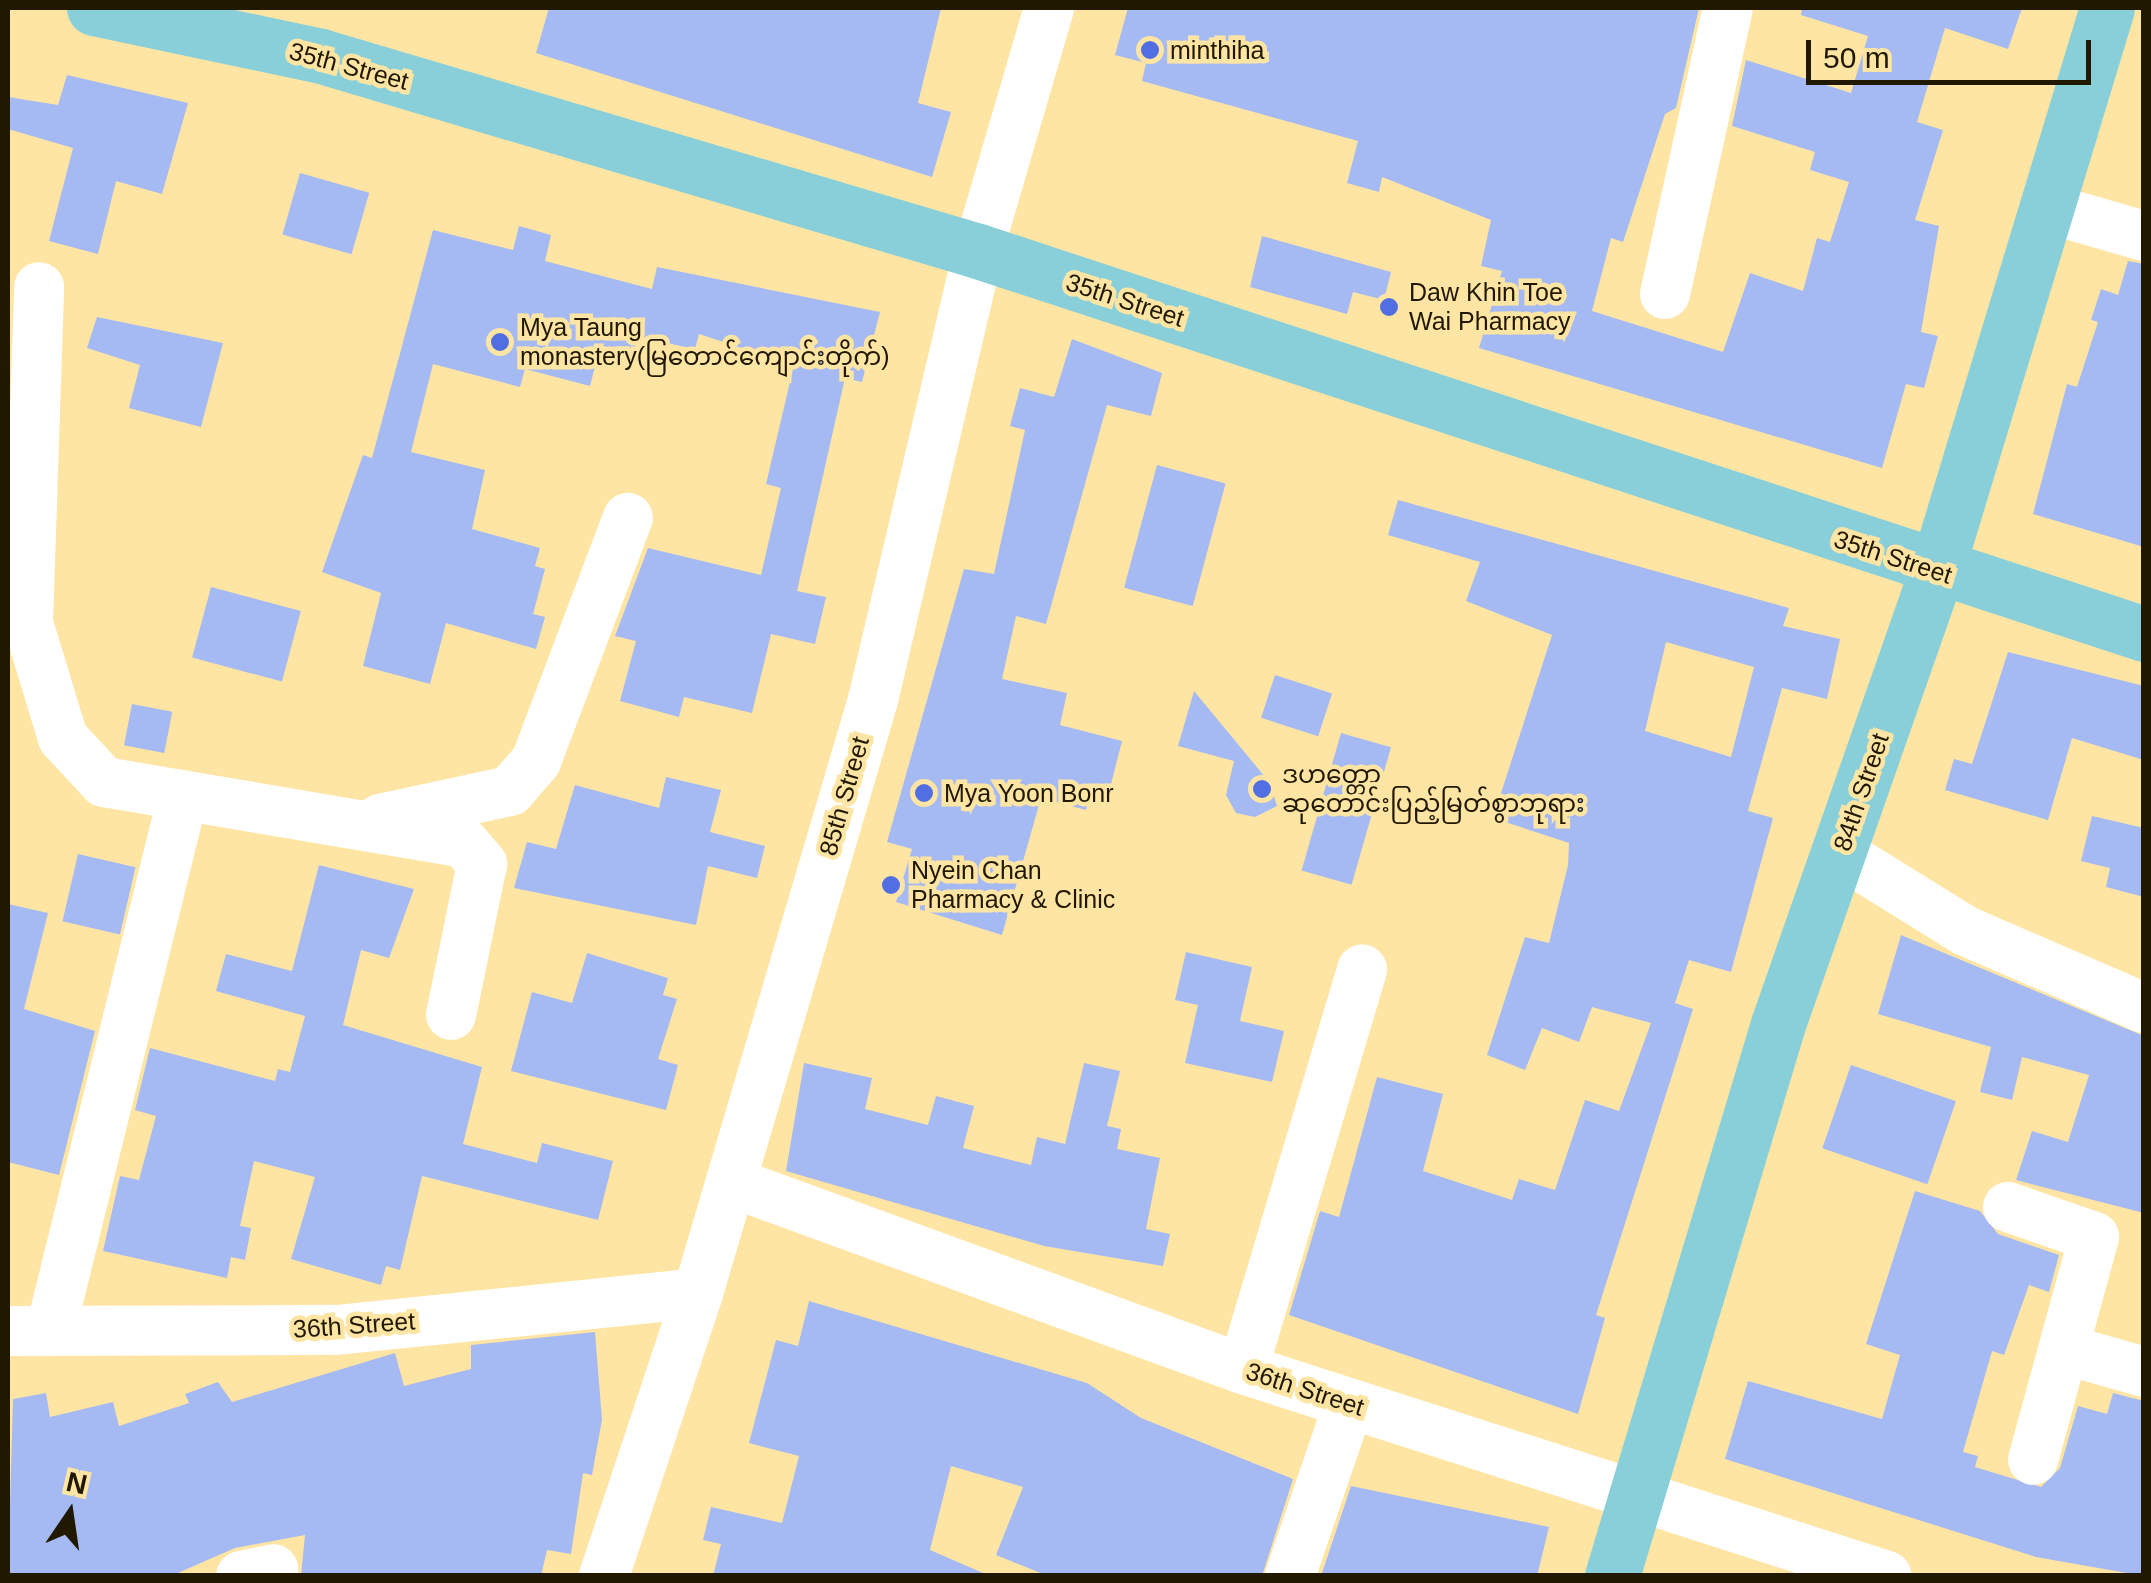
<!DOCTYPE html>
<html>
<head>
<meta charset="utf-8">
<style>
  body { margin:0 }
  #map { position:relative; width:2151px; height:1583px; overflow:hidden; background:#fee5a4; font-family:Helvetica,"Noto Sans Myanmar",sans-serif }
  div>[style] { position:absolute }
  .building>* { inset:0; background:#a5b9f3; transform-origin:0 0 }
  .minor>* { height:50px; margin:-25px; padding:0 25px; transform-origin:25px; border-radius:25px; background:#fff }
  .major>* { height:55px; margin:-27.5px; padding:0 27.5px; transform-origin:27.5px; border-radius:27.5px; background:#88cfda }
  .dots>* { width:28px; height:28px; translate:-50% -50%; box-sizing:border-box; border:5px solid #fee5a4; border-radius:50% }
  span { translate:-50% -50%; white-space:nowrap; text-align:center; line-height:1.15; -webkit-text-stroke:9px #fee5a4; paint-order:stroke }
  .poi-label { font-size:25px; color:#211800 }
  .left { translate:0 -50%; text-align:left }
  .street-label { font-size:25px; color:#211800 }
  .frame { position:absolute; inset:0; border:10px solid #211800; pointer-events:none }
  .north { position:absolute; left:20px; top:1463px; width:100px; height:100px; -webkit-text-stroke:8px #fee5a4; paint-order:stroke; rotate:13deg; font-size:28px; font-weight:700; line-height:40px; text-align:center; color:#211800 }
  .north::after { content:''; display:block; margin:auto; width:35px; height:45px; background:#211800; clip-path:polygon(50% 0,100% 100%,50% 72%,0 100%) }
  .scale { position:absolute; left:1806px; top:40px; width:285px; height:45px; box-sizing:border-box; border:5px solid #211800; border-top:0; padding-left:12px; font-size:30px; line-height:35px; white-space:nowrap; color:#211800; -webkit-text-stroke:8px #fee5a4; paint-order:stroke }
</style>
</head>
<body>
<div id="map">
  <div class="building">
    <div style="clip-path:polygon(549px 8px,941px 8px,918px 103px,951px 112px,932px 177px,536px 53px)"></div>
    <div style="clip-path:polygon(1128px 8px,1699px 8px,1676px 108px,1665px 114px,1623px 242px,1611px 238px,1592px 311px,1723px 352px,1750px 273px,1803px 291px,1817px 238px,1830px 242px,1849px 182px,1810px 170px,1815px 152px,1732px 126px,1746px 60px,1851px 93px,1868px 36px,1801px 15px,1802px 8px,2022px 8px,2008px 49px,1945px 28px,1917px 122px,1943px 130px,1915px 220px,1939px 226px,1921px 332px,1938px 336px,1924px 388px,1906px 384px,1882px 468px,1479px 348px,1502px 271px,1481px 266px,1491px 220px,1382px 177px,1379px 192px,1347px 183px,1358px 141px,1142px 81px,1146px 63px,1115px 55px)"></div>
    <div style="clip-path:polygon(67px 75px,188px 103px,162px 194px,116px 181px,98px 254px,49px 241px,73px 148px,8px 129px,8px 97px,58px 105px)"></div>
    <div style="left:300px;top:173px;width:72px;height:64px;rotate:16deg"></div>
    <div style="clip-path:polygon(519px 226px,551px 235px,545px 261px,652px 289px,657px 267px,880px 312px,862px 382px,845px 378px,797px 591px,826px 597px,815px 644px,771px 634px,752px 713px,684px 697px,679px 717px,620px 701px,636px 641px,615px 636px,648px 548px,761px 575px,781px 488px,766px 484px,794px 365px,699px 334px,695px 349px,638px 337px,633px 355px,600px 347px,590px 386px,525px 369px,520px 387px,433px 364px,411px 452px,485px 470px,472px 529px,540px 548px,535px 566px,545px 569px,533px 614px,545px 617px,536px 649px,446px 623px,430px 684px,363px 666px,381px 593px,322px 572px,363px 455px,372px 458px,433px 230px,513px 250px)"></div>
    <div style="clip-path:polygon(1262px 236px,1391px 272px,1384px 300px,1353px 292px,1347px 314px,1250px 287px)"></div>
    <div style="clip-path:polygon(2128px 261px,2144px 264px,2144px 547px,2033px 514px,2067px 384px,2077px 387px,2098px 322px,2091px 320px,2101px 289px,2118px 295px)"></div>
    <div style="clip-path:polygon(97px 317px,223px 343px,201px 427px,129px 408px,140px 365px,87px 348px)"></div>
    <div style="clip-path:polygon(1072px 339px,1162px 373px,1151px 416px,1107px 405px,1046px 624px,1016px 616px,1002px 679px,1067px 693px,1060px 725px,1122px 741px,1106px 804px,1089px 800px,1086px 810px,1041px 798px,1002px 935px,896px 902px,912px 849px,887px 842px,964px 569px,994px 574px,1025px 430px,1010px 426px,1020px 388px,1054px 397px)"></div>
    <div style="left:1157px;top:465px;width:71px;height:127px;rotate:15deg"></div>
    <div style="clip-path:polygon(evenodd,1398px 500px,1789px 608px,1783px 626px,1840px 639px,1827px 699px,1782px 688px,1748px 811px,1773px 818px,1731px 972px,1689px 960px,1675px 1003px,1693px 1009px,1596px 1315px,1605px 1318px,1578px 1414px,1289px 1315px,1320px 1211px,1339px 1217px,1377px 1077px,1443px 1094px,1423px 1171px,1512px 1200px,1519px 1179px,1555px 1190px,1585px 1100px,1619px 1111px,1651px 1023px,1592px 1007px,1579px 1042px,1542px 1028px,1525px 1070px,1487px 1055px,1525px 937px,1549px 943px,1568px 865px,1569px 843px,1493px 818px,1552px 635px,1466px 601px,1480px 562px,1388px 535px,1398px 500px,1666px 642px,1754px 667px,1731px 757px,1645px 731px,1666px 642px)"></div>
    <div style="left:211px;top:587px;width:93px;height:73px;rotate:15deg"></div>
    <div style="clip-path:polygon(2008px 652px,2144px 686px,2144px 760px,2072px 738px,2048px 820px,1945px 790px,1954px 759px,1972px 764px)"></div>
    <div style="left:1275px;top:675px;width:60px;height:45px;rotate:18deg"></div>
    <div style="clip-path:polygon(1194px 691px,1270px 783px,1277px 806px,1255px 817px,1236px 813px,1226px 795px,1234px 761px,1178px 746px)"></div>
    <div style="left:132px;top:704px;width:41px;height:42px;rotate:11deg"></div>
    <div style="left:1341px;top:733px;width:52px;height:143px;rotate:16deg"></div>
    <div style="clip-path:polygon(666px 777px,721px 790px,710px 832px,765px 846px,757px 878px,708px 866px,696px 925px,514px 888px,527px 842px,556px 849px,575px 785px,659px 808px)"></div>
    <div style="clip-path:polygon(2092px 816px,2144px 828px,2144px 897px,2106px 887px,2110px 868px,2081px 861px)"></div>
    <div style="left:78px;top:854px;width:59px;height:69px;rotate:13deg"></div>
    <div style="clip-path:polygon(319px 865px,414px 889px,389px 958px,361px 950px,343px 1025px,482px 1067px,463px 1144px,537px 1163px,542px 1143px,613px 1161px,598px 1220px,422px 1176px,400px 1270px,386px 1266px,381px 1285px,291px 1259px,315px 1177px,254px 1161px,240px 1226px,251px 1228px,245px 1260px,231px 1257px,227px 1278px,103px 1251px,120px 1176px,139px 1180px,156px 1116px,135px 1110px,150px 1048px,275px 1081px,278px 1069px,290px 1072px,305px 1016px,216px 991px,226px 954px,292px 971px)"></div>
    <div style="clip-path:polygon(8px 904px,48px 913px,24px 1009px,95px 1031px,59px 1175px,8px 1162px)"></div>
    <div style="clip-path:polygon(1901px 935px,2144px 1036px,2144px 1213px,2016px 1180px,2032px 1131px,2068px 1142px,2089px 1075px,2022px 1057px,2012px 1100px,1980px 1092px,1991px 1047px,1878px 1014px)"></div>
    <div style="clip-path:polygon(1186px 952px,1252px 967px,1240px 1021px,1284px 1031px,1272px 1082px,1185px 1063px,1198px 1005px,1175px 1000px)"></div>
    <div style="clip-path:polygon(587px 953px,668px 978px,663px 995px,677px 999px,658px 1059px,678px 1065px,666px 1110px,511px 1071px,532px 992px,572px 1003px)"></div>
    <div style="clip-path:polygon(804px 1063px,872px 1078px,865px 1109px,928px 1125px,936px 1096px,974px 1106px,963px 1148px,1031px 1165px,1037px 1137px,1065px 1144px,1084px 1063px,1120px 1071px,1107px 1126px,1121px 1129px,1117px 1149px,1160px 1158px,1146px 1229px,1170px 1234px,1163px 1266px,1044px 1246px,786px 1171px)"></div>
    <div style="left:1851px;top:1065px;width:111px;height:88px;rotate:19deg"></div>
    <div style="clip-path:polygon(1915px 1191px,1980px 1211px,1998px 1234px,2059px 1255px,2049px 1292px,2029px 1285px,2004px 1355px,1992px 1351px,1963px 1452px,1978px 1456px,1975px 1467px,2041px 1487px,2060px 1468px,2078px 1406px,2107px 1414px,2113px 1393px,2144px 1401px,2144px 1576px,2036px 1557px,1725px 1459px,1748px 1381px,1882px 1419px,1900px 1355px,1866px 1344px)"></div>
    <div style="clip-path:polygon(809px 1301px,1087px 1383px,1141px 1418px,1293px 1479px,1262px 1576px,1048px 1576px,996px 1555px,1023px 1487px,951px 1466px,930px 1550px,990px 1576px,713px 1576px,721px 1544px,703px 1540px,711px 1507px,782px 1523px,799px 1456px,749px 1443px,776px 1340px,798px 1346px)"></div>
    <div style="clip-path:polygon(595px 1332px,602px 1420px,592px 1475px,583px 1473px,571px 1554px,547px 1550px,541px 1576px,301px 1576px,305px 1535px,235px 1548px,171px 1576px,8px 1576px,13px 1399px,46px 1393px,50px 1417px,113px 1402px,119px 1426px,189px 1403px,185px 1394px,218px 1382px,232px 1402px,395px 1353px,404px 1386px,471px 1369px,471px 1345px)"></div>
    <div style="clip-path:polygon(1351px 1486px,1549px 1527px,1537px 1576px,1321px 1576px)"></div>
  </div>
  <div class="minor">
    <div style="left:2047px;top:208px;width:101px;rotate:16.1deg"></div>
    <div style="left:1665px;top:294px;width:293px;rotate:-77.6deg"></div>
    <div style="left:8px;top:591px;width:38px;rotate:58deg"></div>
    <div style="left:28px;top:623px;width:120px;rotate:73.1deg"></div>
    <div style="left:63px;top:738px;width:60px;rotate:47deg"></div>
    <div style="left:104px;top:782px;width:365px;rotate:9.6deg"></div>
    <div style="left:464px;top:843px;width:28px;rotate:49deg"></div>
    <div style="left:482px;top:864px;width:154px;rotate:101.6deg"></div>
    <div style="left:28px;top:623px;width:336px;rotate:-88.1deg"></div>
    <div style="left:380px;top:819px;width:133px;rotate:-12.2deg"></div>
    <div style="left:510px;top:791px;width:40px;rotate:-49deg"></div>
    <div style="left:536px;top:761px;width:260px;rotate:-69.3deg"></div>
    <div style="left:1840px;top:853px;width:148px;rotate:31.8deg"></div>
    <div style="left:1966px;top:931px;width:194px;rotate:23.4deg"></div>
    <div style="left:731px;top:1182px;width:545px;rotate:20.06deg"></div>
    <div style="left:1243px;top:1369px;width:676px;rotate:17.82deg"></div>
    <div style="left:2008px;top:1207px;width:91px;rotate:19.2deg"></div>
    <div style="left:2094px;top:1237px;width:231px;rotate:105.3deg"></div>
    <div style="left:51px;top:1329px;width:545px;rotate:-76.09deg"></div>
    <div style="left:8px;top:1331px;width:328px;rotate:-0.2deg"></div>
    <div style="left:336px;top:1330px;width:364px;rotate:-5.8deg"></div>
    <div style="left:2067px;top:1350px;width:80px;rotate:15.9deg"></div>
    <div style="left:1243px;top:1369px;width:417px;rotate:-73.4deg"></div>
    <div style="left:241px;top:1576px;width:33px;rotate:-12deg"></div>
    <div style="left:604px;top:1576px;width:298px;rotate:-71.6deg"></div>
    <div style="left:698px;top:1293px;width:618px;rotate:-73.56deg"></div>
    <div style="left:873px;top:700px;width:461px;rotate:-76.8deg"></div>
    <div style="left:978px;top:251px;width:253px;rotate:-73.7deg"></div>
    <div style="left:1290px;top:1576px;width:182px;rotate:-71.1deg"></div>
  </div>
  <div class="major">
    <div style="left:94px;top:8px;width:232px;rotate:11.9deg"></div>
    <div style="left:321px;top:56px;width:685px;rotate:16.53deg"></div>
    <div style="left:978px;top:251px;width:1227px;rotate:18.18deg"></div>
    <div style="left:1612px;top:1576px;width:576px;rotate:-73.26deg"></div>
    <div style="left:1778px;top:1024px;width:479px;rotate:-70.7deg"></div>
    <div style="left:1936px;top:572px;width:589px;rotate:-73.13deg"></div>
  </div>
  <div class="dots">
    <div style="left:1150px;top:50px;background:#516ee2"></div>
    <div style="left:1389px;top:307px;background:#516ee2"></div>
    <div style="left:500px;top:342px;background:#516ee2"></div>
    <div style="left:1262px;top:789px;background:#516ee2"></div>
    <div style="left:924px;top:793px;background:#516ee2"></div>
    <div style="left:891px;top:885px;background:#516ee2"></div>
  </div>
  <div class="poi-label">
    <span class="left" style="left:1170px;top:50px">minthiha</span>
    <span class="left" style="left:1409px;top:307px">Daw Khin Toe<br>Wai Pharmacy</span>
    <span class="left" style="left:520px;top:342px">Mya Taung<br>monastery(မြတောင်ကျောင်းတိုက်)</span>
    <span class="left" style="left:1282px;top:789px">ဒဟတ္တော<br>ဆုတောင်းပြည့်မြတ်စွာဘုရား</span>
    <span class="left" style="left:944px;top:793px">Mya Yoon Bonr</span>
    <span class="left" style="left:911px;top:885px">Nyein Chan<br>Pharmacy &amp; Clinic</span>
  </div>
  <div class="street-label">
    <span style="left:349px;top:66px;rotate:15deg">35th Street</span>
    <span style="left:1125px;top:300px;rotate:18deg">35th Street</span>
    <span style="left:1893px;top:557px;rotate:18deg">35th Street</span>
    <span style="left:1861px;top:792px;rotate:-71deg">84th Street</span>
    <span style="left:844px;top:796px;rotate:-74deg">85th Street</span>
    <span style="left:354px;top:1325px;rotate:-4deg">36th Street</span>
    <span style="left:1305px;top:1389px;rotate:18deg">36th Street</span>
  </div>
  <div class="frame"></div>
  <div class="north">N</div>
  <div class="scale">50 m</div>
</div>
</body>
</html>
